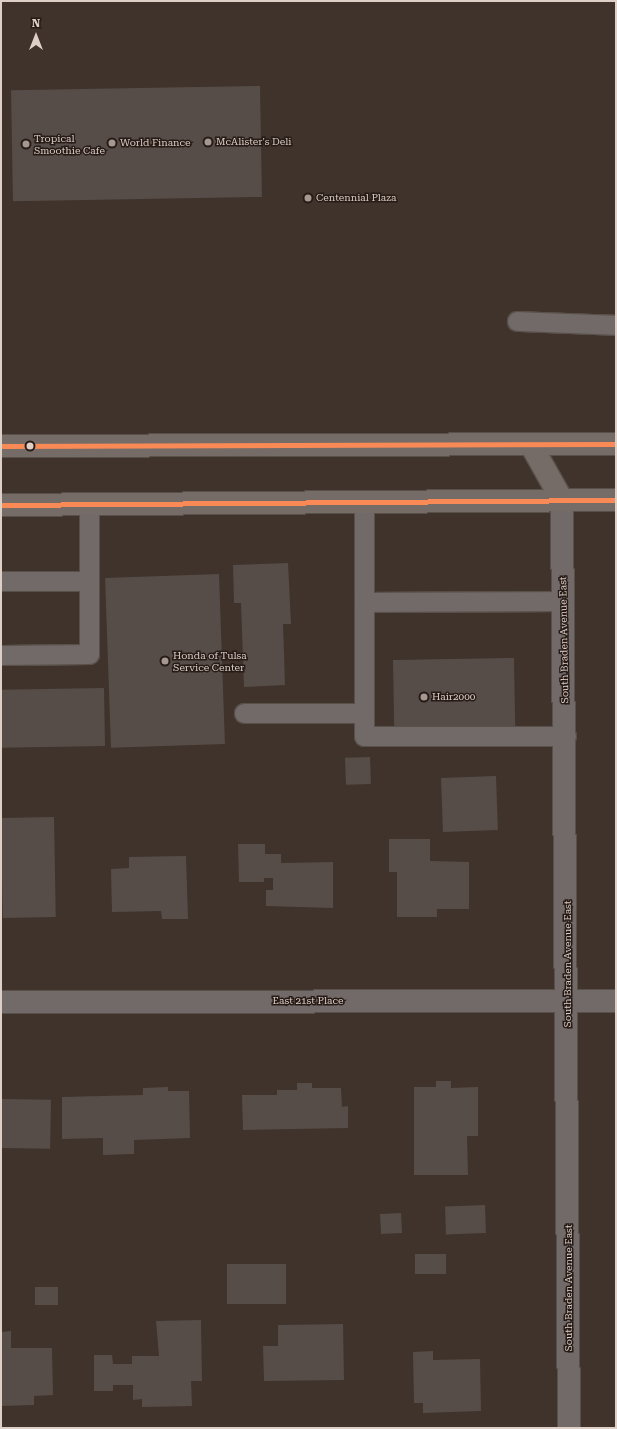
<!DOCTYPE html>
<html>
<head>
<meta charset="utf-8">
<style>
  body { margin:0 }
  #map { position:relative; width:617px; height:1429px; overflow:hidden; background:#3f332c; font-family:"Roboto Serif",serif }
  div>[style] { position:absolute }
  .building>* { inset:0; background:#574d48; transform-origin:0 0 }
  .roads { filter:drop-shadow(1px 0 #5a504a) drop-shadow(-1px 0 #5a504a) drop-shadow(0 1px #5a504a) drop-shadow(0 -1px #5a504a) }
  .service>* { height:19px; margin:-9.5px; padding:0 9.5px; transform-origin:9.5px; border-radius:9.5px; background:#716a68 }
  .minor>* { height:22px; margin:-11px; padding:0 11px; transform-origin:11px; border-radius:11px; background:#716a68 }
  .secondary>* { height:22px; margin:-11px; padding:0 11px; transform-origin:11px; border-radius:11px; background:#756c68 }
  .bus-1>* { height:5px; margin:-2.5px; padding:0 2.5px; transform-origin:2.5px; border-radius:2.5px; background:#f98a56 }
  .dots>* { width:11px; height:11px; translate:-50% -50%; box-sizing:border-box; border:2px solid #261b16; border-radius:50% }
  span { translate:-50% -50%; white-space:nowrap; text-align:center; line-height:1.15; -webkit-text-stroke:3px #261b16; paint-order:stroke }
  .poi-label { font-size:10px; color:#decfc7 }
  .left { translate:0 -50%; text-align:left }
  .street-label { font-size:10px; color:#decfc7 }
  .frame { position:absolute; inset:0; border:2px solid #decfc7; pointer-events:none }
  .north { position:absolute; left:16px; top:16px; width:40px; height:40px; -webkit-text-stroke:3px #261b16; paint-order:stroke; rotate:0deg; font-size:11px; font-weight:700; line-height:16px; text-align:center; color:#decfc7 }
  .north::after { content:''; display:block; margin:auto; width:14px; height:18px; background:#decfc7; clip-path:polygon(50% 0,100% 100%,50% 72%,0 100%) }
</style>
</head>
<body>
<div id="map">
  <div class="building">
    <div style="left:260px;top:86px;width:111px;height:249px;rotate:89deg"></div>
    <div style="clip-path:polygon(288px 563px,291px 624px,283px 624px,285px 685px,244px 687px,241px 603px,234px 603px,233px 565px)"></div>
    <div style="left:219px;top:574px;width:170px;height:114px;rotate:88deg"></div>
    <div style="left:514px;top:658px;width:75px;height:121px;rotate:89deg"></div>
    <div style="left:104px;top:688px;width:58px;height:103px;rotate:89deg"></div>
    <div style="left:370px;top:757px;width:27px;height:25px;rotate:88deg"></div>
    <div style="left:496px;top:776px;width:54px;height:55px;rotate:88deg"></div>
    <div style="left:54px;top:817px;width:100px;height:53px;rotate:89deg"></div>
    <div style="clip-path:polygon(389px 839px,430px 839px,430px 861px,469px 862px,469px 909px,437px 909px,437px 917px,397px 917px,397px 872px,389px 872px)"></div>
    <div style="clip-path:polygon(238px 844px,265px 844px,265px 854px,281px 854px,281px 863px,333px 862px,333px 908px,266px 906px,266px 890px,273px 890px,273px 878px,264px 878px,264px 882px,239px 882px)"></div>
    <div style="clip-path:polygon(186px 856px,188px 919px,162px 919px,161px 911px,112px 912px,111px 869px,129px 868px,129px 857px)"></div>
    <div style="clip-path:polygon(436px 1081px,451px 1081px,451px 1088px,478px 1087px,478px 1136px,467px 1136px,468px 1175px,414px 1175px,414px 1087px,436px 1087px)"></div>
    <div style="clip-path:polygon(297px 1083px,312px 1083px,312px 1088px,341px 1088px,342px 1107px,348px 1106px,348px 1128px,243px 1130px,242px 1095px,277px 1095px,277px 1090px,297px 1090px)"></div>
    <div style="clip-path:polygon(168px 1087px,168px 1091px,189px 1091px,190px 1138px,134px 1140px,134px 1154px,103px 1155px,103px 1138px,62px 1139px,62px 1097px,143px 1095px,143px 1088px)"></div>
    <div style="left:1px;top:1099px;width:50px;height:49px;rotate:1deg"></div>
    <div style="left:485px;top:1205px;width:28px;height:40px;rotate:88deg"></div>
    <div style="left:401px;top:1213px;width:20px;height:21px;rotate:87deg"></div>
    <div style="left:415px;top:1254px;width:31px;height:20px"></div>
    <div style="left:227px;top:1264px;width:59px;height:40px"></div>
    <div style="left:35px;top:1287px;width:23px;height:18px"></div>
    <div style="clip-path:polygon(201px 1320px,202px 1381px,191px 1381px,192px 1406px,142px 1407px,142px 1399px,133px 1400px,133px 1385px,113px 1385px,113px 1391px,94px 1391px,94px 1355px,112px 1355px,113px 1364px,132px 1364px,132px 1356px,159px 1356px,156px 1321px)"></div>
    <div style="clip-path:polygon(343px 1324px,344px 1380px,264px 1381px,263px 1346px,278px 1346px,278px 1325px)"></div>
    <div style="clip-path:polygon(11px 1331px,11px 1348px,52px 1348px,53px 1395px,34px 1396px,34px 1405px,1px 1406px,1px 1332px)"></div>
    <div style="clip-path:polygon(433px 1351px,433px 1360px,480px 1359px,481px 1411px,423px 1413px,423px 1403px,414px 1403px,413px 1352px)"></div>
  </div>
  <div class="roads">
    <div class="service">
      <div style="left:517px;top:321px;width:99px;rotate:2.3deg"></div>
      <div style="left:364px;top:501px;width:235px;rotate:90deg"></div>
      <div style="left:364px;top:736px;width:202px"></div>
      <div style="left:1px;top:581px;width:88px"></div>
      <div style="left:364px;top:602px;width:200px;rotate:-0.3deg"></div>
      <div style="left:1px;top:655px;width:88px;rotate:-0.7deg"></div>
      <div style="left:89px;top:654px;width:150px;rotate:-90deg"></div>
      <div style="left:244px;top:713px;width:120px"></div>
    </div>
    <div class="minor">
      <div style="left:562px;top:500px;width:928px;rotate:89.57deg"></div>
      <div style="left:1px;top:1002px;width:615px;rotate:-0.09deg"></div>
    </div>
    <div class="secondary">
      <div style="left:531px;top:445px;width:63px;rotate:60.6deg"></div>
      <div style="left:1px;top:446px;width:615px;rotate:-0.19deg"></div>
      <div style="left:1px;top:505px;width:615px;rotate:-0.47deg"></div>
    </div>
  </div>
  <div class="bus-1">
    <div style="left:1px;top:446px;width:615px;rotate:-0.19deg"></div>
    <div style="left:1px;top:505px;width:615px;rotate:-0.47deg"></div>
  </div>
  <div class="dots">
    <div style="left:208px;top:142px;background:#a69891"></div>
    <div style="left:112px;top:143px;background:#a69891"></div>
    <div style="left:26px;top:144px;background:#a69891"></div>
    <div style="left:308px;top:198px;background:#a69891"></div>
    <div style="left:30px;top:446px;background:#decfc7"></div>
    <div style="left:165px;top:661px;background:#a69891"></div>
    <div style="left:424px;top:697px;background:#a69891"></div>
  </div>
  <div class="poi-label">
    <span class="left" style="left:34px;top:144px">Tropical<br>Smoothie Cafe</span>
    <span class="left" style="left:216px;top:142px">McAlister's Deli</span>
    <span class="left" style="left:120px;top:143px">World Finance</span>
    <span class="left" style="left:316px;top:198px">Centennial Plaza</span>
    <span class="left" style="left:173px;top:661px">Honda of Tulsa<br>Service Center</span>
    <span class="left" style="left:432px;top:697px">Hair2000</span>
  </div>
  <div class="street-label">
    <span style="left:564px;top:640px;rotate:-91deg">South Braden Avenue East</span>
    <span style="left:568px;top:964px;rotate:-90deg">South Braden Avenue East</span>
    <span style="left:308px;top:1001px">East 21st Place</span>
    <span style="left:569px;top:1288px;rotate:-90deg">South Braden Avenue East</span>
  </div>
  <div class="frame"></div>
  <div class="north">N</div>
</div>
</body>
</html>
